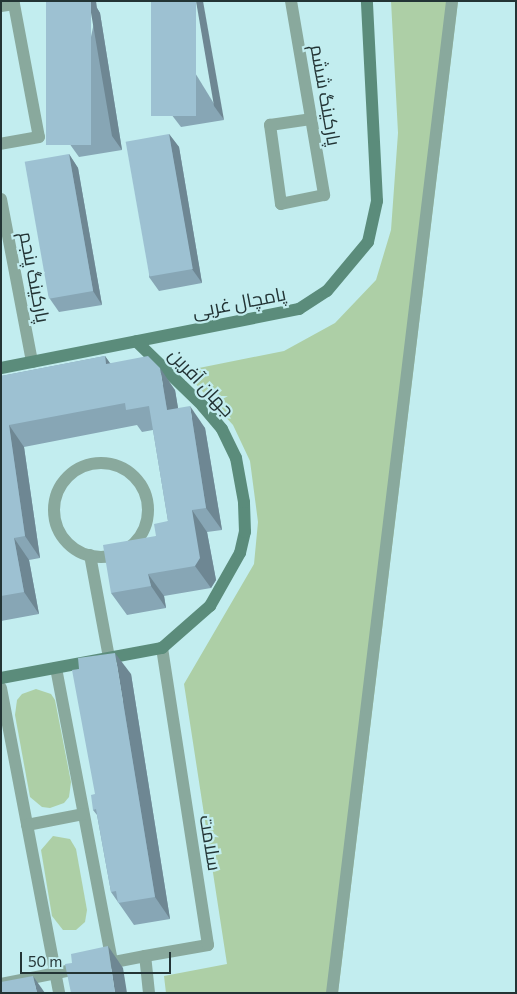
<!DOCTYPE html>
<html>
<head>
<meta charset="utf-8">
<style>
  body { margin:0 }
  #map { position:relative; width:517px; height:994px; overflow:hidden; background:#c2edef; font-family:Commissioner,Cairo,sans-serif }
  div>[style] { position:absolute }
  .green>* { inset:0; background:#adcfa6 }
  .street>* { height:12px; margin:-6px; padding:0 6px; transform-origin:6px; border-radius:6px; background:#89a99d }
  .street>.ring { margin:-6px; padding:0; box-sizing:content-box; background:none; border:12px solid #89a99d; border-radius:50% }
  .secondary>* { height:12px; margin:-6px; padding:0 6px; transform-origin:6px; border-radius:6px; background:#5b8c7b }
  .wall>* { inset:0; background:#87a6b5 }
  .shaded-wall>* { inset:0; background:#6e8793 }
  .building>* { inset:0; background:#9dc1d2; transform-origin:0 0 }
  span { translate:-50% -50%; white-space:nowrap; text-align:center; line-height:1.15; -webkit-text-stroke:4.5px #c2edef; paint-order:stroke }
  .street-label { font-size:19px; color:#233435 }
  .frame { position:absolute; inset:0; border:2px solid #233435; pointer-events:none }
  .scale { position:absolute; left:20px; top:952px; width:151px; height:22px; box-sizing:border-box; border:2px solid #233435; border-top:0; padding-left:6px; font-size:15px; line-height:18px; white-space:nowrap; color:#233435; -webkit-text-stroke:4px #c2edef; paint-order:stroke }
</style>
</head>
<body>
<div id="map">
  <div class="green">
    <div style="clip-path:polygon(391px 1px,458px 1px,338px 993px,166px 993px,164px 976px,227px 964px,184px 684px,254px 564px,258px 522px,250px 461px,233px 425px,184px 371px,284px 351px,335px 323px,376px 280px,391px 230px,398px 133px)"></div>
    <div style="clip-path:polygon(36px 689px,51px 694px,55px 700px,71px 782px,69px 797px,64px 803px,50px 808px,42px 807px,30px 797px,15px 715px,17px 700px,22px 694px)"></div>
    <div style="clip-path:polygon(53px 836px,70px 839px,76px 849px,87px 910px,85px 922px,76px 930px,63px 930px,52px 916px,41px 850px)"></div>
  </div>
  <div class="street">
    <div style="left:291px;top:1px;width:197px;rotate:80.3deg"></div>
    <div style="left:324px;top:195px;width:44px;rotate:168.2deg"></div>
    <div style="left:281px;top:204px;width:80px;rotate:-97.9deg"></div>
    <div style="left:270px;top:125px;width:41px;rotate:-8.3deg"></div>
    <div style="left:1px;top:6px;width:13px;rotate:-9deg"></div>
    <div style="left:14px;top:4px;width:135px;rotate:79.4deg"></div>
    <div style="left:39px;top:137px;width:39px;rotate:170deg"></div>
    <div style="left:1px;top:199px;width:166px;rotate:79.2deg"></div>
    <div class="ring" style="left:54px;top:463px;width:82px;height:82px"></div>
    <div style="left:90px;top:555px;width:105px;rotate:79.5deg"></div>
    <div style="left:56px;top:668px;width:299px;rotate:79.2deg"></div>
    <div style="left:1px;top:688px;width:310px;rotate:79.2deg"></div>
    <div style="left:27px;top:825px;width:57px;rotate:-11.1deg"></div>
    <div style="left:104px;top:964px;width:42px;rotate:-11deg"></div>
    <div style="left:1px;top:984px;width:83px;rotate:-11.2deg"></div>
    <div style="left:149px;top:993px;width:37px;rotate:-96deg"></div>
    <div style="left:145px;top:956px;width:64px;rotate:-9.9deg"></div>
    <div style="left:208px;top:945px;width:301px;rotate:-98.8deg"></div>
    <div style="left:332px;top:993px;width:999px;rotate:-83.1deg"></div>
  </div>
  <div class="secondary">
    <div style="left:1px;top:368px;width:304px;rotate:-11.2deg"></div>
    <div style="left:299px;top:309px;width:33px;rotate:-33deg"></div>
    <div style="left:327px;top:291px;width:64px;rotate:-50.1deg"></div>
    <div style="left:368px;top:242px;width:42px;rotate:-77.6deg"></div>
    <div style="left:377px;top:201px;width:200px;rotate:-92.9deg"></div>
    <div style="left:1px;top:678px;width:164px;rotate:-10.6deg"></div>
    <div style="left:162px;top:648px;width:64px;rotate:-41.2deg"></div>
    <div style="left:210px;top:606px;width:61px;rotate:-60.5deg"></div>
    <div style="left:240px;top:553px;width:22px;rotate:-77deg"></div>
    <div style="left:245px;top:532px;width:30px;rotate:-92deg"></div>
    <div style="left:244px;top:502px;width:45px;rotate:-100.3deg"></div>
    <div style="left:236px;top:458px;width:32px;rotate:-116deg"></div>
    <div style="left:222px;top:429px;width:30px;rotate:-130deg"></div>
    <div style="left:203px;top:406px;width:93px;rotate:-135.9deg"></div>
  </div>
  <div class="wall">
    <div style="clip-path:polygon(151px 1px,224px 120px,181px 127px,171px 114px)"></div>
    <div style="clip-path:polygon(97px 8px,100px 13px,122px 150px,79px 157px,69px 143px)"></div>
    <div style="clip-path:polygon(169px 134px,179px 147px,202px 283px,159px 291px,149px 277px)"></div>
    <div style="clip-path:polygon(69px 154px,78px 168px,102px 305px,59px 312px,50px 299px)"></div>
    <div style="clip-path:polygon(105px 356px,110px 363px,175px 390px,178px 408px,205px 428px,222px 530px,207px 532px,216px 580px,211px 588px,164px 596px,166px 608px,127px 615px,111px 593px,156px 536px,168px 521px,153px 430px,142px 432px,137px 425px,24px 447px,40px 558px,29px 560px,39px 614px,1px 621px,1px 376px)"></div>
    <div style="clip-path:polygon(131px 674px,170px 919px,134px 925px,111px 892px,97px 815px,93px 810px,95px 794px)"></div>
  </div>
  <div class="shaded-wall">
    <div style="clip-path:polygon(89px 1px,96px 1px,97px 8px,100px 13px,122px 150px,112px 136px)"></div>
    <div style="clip-path:polygon(196px 1px,203px 1px,224px 120px,214px 106px)"></div>
    <div style="clip-path:polygon(169px 134px,179px 147px,202px 283px,192px 269px)"></div>
    <div style="clip-path:polygon(69px 154px,78px 168px,102px 305px,93px 291px)"></div>
    <div style="clip-path:polygon(105px 356px,120px 378px,106px 364px)"></div>
    <div style="clip-path:polygon(160px 368px,175px 390px,182px 432px,167px 410px)"></div>
    <div style="clip-path:polygon(190px 406px,205px 428px,222px 530px,206px 508px)"></div>
    <div style="clip-path:polygon(9px 425px,24px 447px,40px 558px,25px 536px)"></div>
    <div style="clip-path:polygon(192px 510px,207px 532px,216px 580px,211px 588px,195px 566px)"></div>
    <div style="clip-path:polygon(14px 538px,29px 560px,39px 614px,24px 592px)"></div>
    <div style="clip-path:polygon(148px 574px,164px 596px,166px 608px,151px 586px)"></div>
    <div style="clip-path:polygon(115px 653px,131px 674px,170px 919px,155px 897px)"></div>
    <div style="clip-path:polygon(108px 946px,123px 968px,127px 993px,115px 993px)"></div>
    <div style="clip-path:polygon(33px 976px,45px 993px,37px 993px)"></div>
  </div>
  <div class="building">
    <div style="left:46px;top:1px;width:45px;height:144px"></div>
    <div style="left:151px;top:1px;width:45px;height:115px"></div>
    <div style="left:169px;top:134px;width:137px;height:44px;rotate:80deg"></div>
    <div style="left:69px;top:154px;width:139px;height:45px;rotate:80deg"></div>
    <div style="clip-path:polygon(105px 356px,106px 364px,148px 356px,160px 368px,167px 410px,190px 406px,206px 508px,192px 510px,200px 558px,195px 566px,148px 574px,151px 586px,111px 593px,103px 545px,156px 536px,154px 524px,168px 521px,149px 406px,126px 410px,125px 403px,9px 425px,25px 536px,14px 538px,24px 592px,1px 596px,1px 376px)"></div>
    <div style="clip-path:polygon(115px 653px,155px 897px,118px 903px,116px 891px,111px 892px,96px 809px,93px 810px,91px 795px,95px 794px,72px 670px,79px 669px,78px 658px)"></div>
    <div style="clip-path:polygon(108px 946px,115px 993px,71px 993px,65px 964px,72px 963px,71px 954px)"></div>
    <div style="clip-path:polygon(33px 976px,37px 993px,1px 993px,1px 982px)"></div>
  </div>
  <div class="street-label">
    <span style="left:326px;top:95px;rotate:80deg">پارکینگ ششم</span>
    <span style="left:35px;top:277px;rotate:79deg">پارکینگ پنجم</span>
    <span style="left:239px;top:302px;rotate:-11deg">پامچال غربی</span>
    <span style="left:202px;top:382px;rotate:47deg">جهان آفرین</span>
    <span style="left:211px;top:843px;rotate:81deg">سلامت</span>
  </div>
  <div class="frame"></div>
  <div class="scale">50 m</div>
</div>
</body>
</html>
